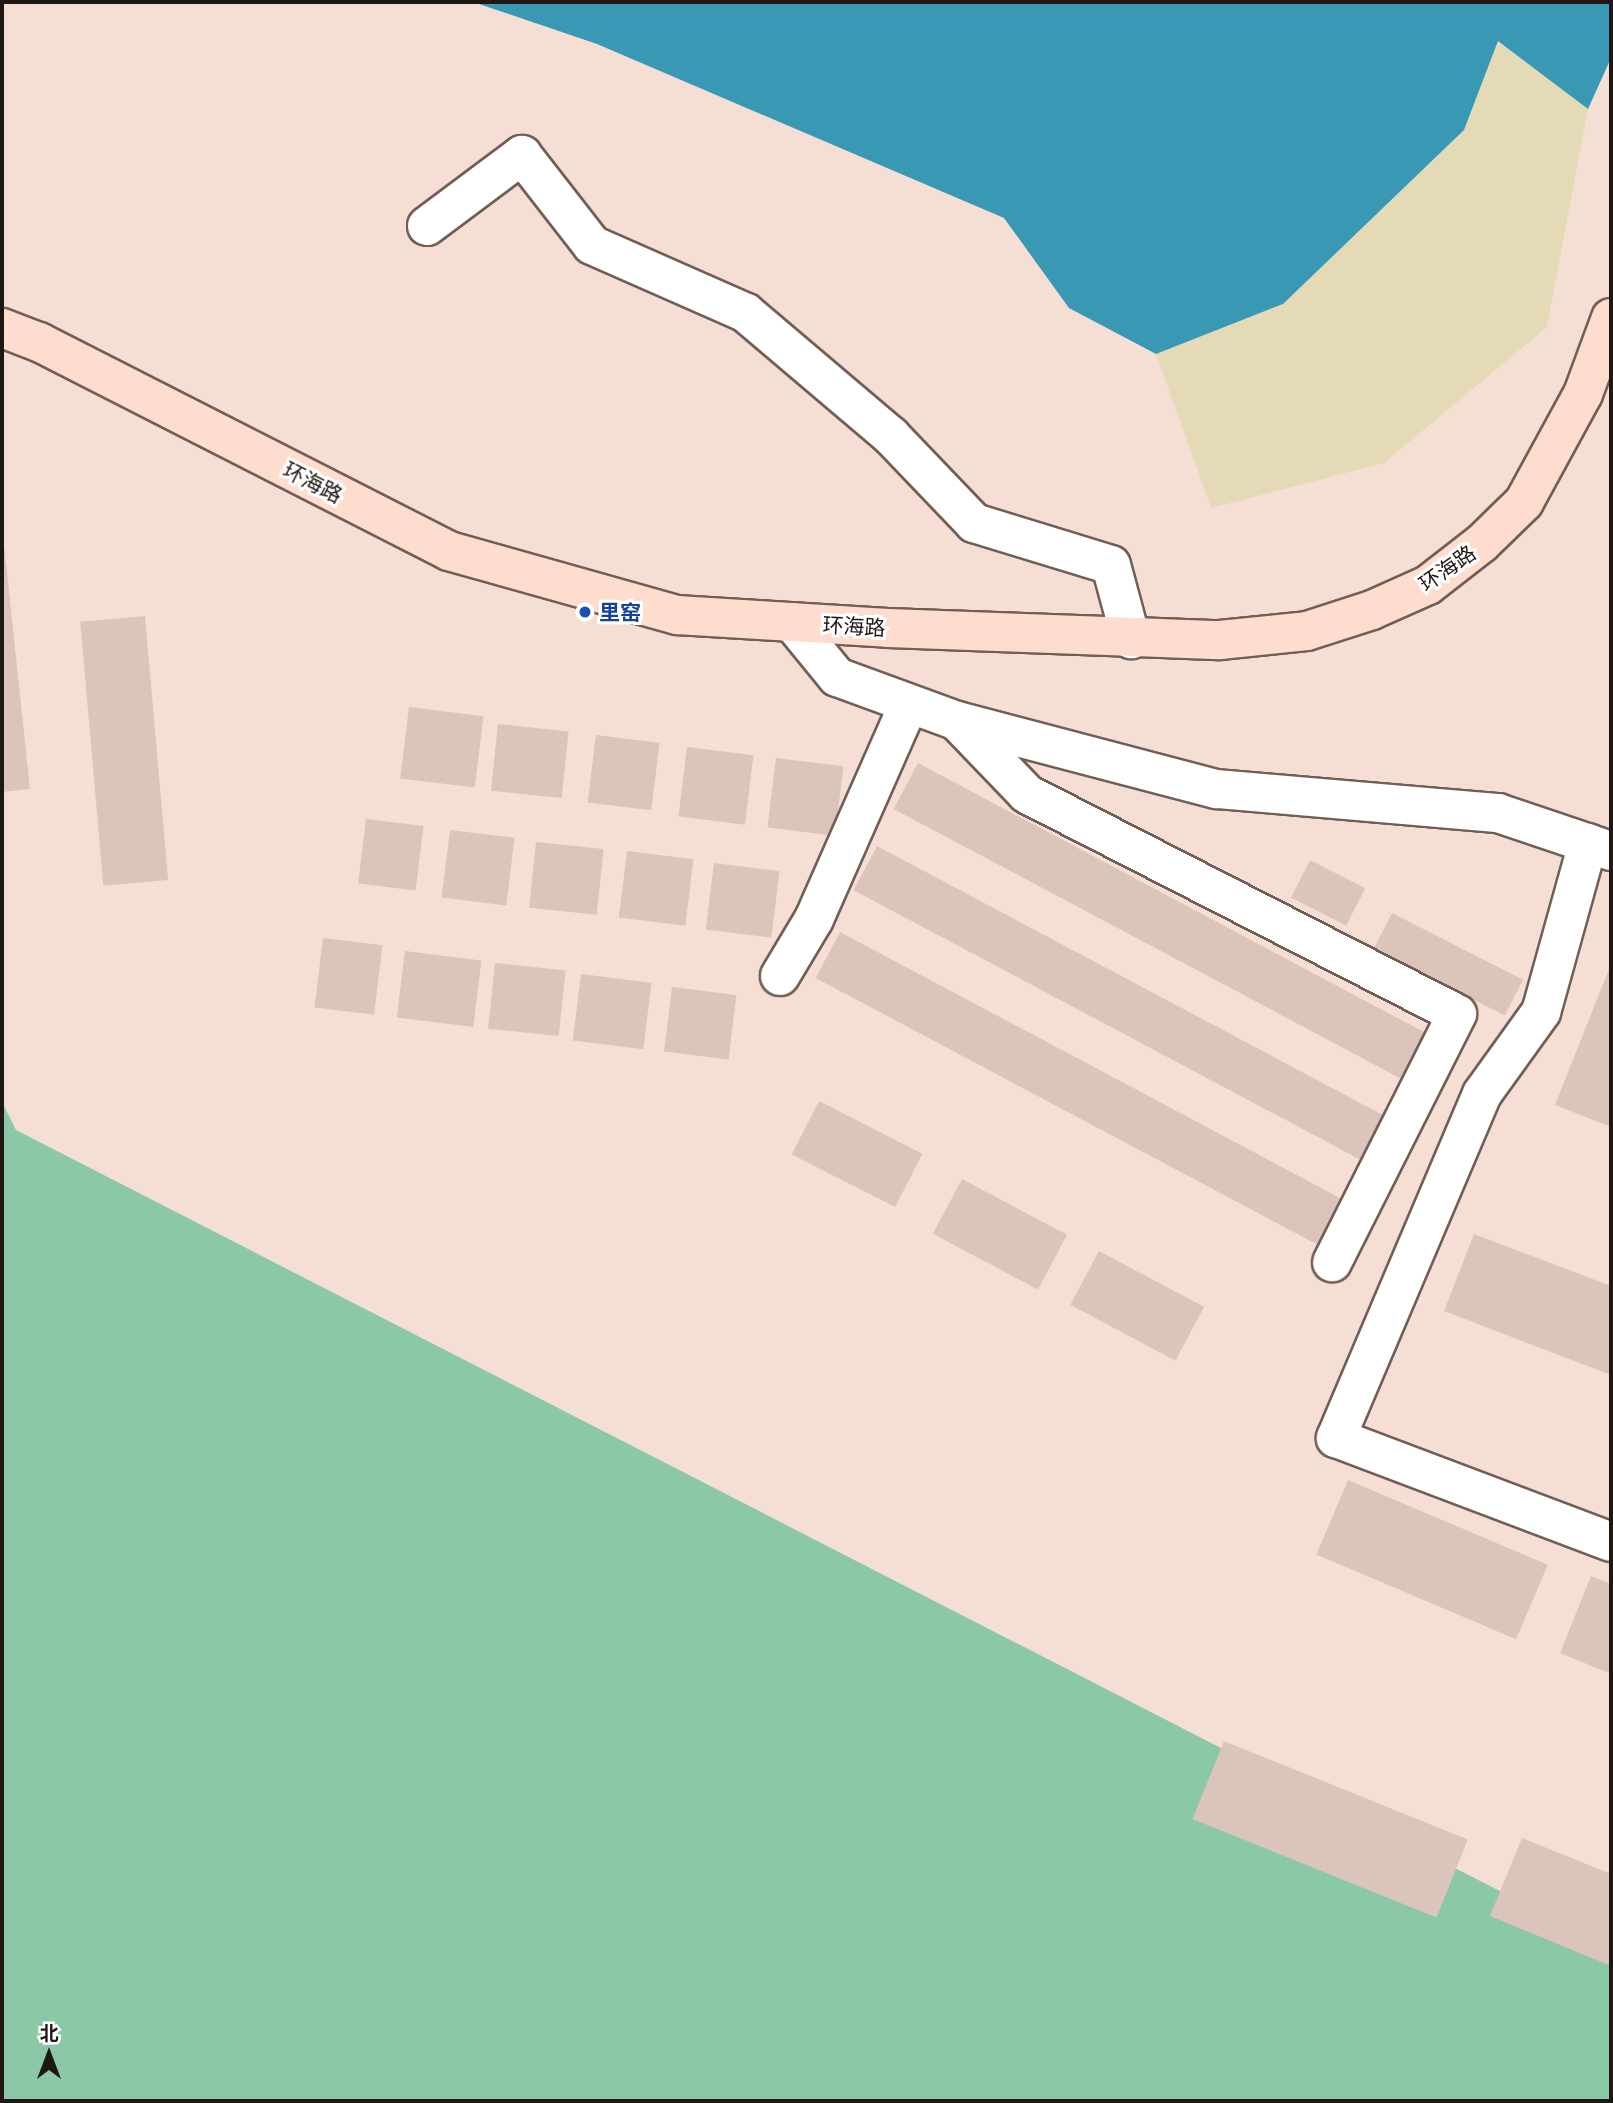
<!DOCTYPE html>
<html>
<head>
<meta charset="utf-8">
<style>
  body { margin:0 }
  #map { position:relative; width:1613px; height:2103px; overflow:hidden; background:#f5dfd4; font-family:Commissioner,"Noto Sans SC",sans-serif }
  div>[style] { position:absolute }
  .green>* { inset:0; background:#8ac8a7 }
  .sand>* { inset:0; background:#e4dbb6 }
  .water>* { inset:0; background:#3999b4 }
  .building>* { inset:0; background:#dbc5bb; transform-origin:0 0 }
  .roads { filter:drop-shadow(2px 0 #715e55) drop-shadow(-2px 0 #715e55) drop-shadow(0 2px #715e55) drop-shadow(0 -2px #715e55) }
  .minor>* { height:38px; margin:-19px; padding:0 19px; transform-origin:19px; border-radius:19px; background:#fff }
  .major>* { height:38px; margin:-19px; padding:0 19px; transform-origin:19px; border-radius:19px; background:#feddce }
  .dots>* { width:19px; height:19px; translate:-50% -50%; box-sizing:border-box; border:4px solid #fff; border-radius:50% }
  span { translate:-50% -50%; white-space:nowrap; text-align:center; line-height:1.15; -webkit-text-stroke:6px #fff; paint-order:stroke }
  .street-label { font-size:21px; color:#1f1714 }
  .transit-label { font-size:21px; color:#164399; font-weight:700 }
  .left { translate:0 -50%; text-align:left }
  .frame { position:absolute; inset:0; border:4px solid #1f1714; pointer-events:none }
  .north { position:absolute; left:14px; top:2019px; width:70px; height:70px; -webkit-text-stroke:5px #fff; paint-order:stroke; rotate:0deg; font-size:19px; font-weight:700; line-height:28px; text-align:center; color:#1f1714 }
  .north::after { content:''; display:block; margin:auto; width:24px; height:32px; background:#1f1714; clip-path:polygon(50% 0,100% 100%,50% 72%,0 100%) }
</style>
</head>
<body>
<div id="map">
  <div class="green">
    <div style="clip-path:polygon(2px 1102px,16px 1130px,1611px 1948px,1611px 2101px,2px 2101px)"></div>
  </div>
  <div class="sand">
    <div style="clip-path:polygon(1498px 41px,1588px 109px,1547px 327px,1384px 463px,1211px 508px,1156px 354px,1283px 304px,1464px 130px)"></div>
  </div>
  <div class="water">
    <div style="clip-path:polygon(473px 2px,1611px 2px,1611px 58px,1588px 109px,1498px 41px,1464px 130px,1283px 304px,1156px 354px,1069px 308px,1004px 218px,597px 44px)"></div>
  </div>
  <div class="building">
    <div style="clip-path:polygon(2px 525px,30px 789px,2px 792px)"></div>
    <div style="left:145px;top:616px;width:265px;height:65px;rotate:85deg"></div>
    <div style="left:409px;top:707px;width:75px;height:72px;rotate:7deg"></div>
    <div style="left:498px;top:724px;width:71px;height:67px;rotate:6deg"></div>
    <div style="left:596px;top:735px;width:64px;height:68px;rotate:7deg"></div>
    <div style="left:687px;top:747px;width:67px;height:70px;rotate:7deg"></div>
    <div style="left:776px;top:758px;width:68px;height:70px;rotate:7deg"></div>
    <div style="left:918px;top:763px;width:580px;height:52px;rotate:28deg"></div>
    <div style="left:366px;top:819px;width:58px;height:65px;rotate:7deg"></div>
    <div style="left:450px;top:830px;width:65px;height:68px;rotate:7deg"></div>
    <div style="left:536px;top:842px;width:68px;height:66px;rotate:6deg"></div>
    <div style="left:877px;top:846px;width:582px;height:50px;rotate:28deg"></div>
    <div style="left:627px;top:851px;width:67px;height:67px;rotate:7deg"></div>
    <div style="left:1310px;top:860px;width:62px;height:42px;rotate:27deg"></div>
    <div style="left:714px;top:863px;width:66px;height:67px;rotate:7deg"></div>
    <div style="left:1392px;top:913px;width:147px;height:40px;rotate:27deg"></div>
    <div style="left:840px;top:932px;width:576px;height:52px;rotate:28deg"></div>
    <div style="left:323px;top:938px;width:60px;height:70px;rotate:7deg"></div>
    <div style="left:405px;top:951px;width:77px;height:67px;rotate:7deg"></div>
    <div style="left:495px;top:963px;width:71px;height:66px;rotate:6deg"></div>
    <div style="clip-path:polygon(1611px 964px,1611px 1127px,1555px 1105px)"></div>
    <div style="left:581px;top:974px;width:71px;height:67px;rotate:7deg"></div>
    <div style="left:672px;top:987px;width:65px;height:65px;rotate:7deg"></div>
    <div style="left:819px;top:1101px;width:116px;height:60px;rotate:27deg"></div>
    <div style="left:962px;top:1179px;width:119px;height:62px;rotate:28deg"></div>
    <div style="clip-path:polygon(1474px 1234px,1611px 1286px,1611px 1375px,1444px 1311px)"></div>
    <div style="left:1099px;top:1251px;width:119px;height:61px;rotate:28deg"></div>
    <div style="left:1348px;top:1480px;width:217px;height:81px;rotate:23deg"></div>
    <div style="clip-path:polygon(1591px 1576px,1611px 1584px,1611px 1674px,1560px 1653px)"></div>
    <div style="left:1224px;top:1741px;width:263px;height:84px;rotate:22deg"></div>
    <div style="clip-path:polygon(1522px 1838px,1611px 1874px,1611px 1966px,1490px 1916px)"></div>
  </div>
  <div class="roads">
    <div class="minor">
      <div style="left:427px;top:226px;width:119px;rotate:-36.8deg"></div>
      <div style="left:522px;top:155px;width:114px;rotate:52.1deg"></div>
      <div style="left:592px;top:245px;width:168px;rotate:23.8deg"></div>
      <div style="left:746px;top:313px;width:190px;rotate:40.3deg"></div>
      <div style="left:891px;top:436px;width:120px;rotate:46.3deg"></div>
      <div style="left:974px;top:523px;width:143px;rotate:17deg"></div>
      <div style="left:1111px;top:565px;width:77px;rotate:74.9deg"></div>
      <div style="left:792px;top:622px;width:71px;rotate:50.7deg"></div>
      <div style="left:837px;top:677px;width:128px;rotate:20.1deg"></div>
      <div style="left:957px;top:721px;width:269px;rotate:14.7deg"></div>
      <div style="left:1217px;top:789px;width:282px;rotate:4.9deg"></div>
      <div style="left:1498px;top:813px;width:119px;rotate:18.6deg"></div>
      <div style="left:957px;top:721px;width:101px;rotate:46.2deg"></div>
      <div style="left:1027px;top:794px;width:483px;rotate:27.1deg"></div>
      <div style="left:1457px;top:1014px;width:278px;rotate:116.7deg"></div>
      <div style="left:1588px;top:843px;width:175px;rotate:105.5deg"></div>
      <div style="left:1541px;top:1012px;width:101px;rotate:125.7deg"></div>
      <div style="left:1482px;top:1094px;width:374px;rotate:113deg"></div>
      <div style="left:1336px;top:1438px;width:294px;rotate:20.7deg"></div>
      <div style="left:780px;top:976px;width:66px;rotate:-59.2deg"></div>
      <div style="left:814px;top:919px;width:235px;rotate:-66.2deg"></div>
    </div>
    <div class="major">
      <div style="left:2px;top:328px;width:40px;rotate:21deg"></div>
      <div style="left:39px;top:342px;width:460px;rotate:27deg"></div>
      <div style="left:449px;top:551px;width:237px;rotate:15.7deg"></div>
      <div style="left:677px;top:615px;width:211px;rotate:3.5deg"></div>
      <div style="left:888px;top:628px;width:332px;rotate:2.1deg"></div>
      <div style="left:1220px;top:640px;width:87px;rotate:-5.9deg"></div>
      <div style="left:1307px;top:631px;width:68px;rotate:-17.9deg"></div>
      <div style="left:1372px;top:610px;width:61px;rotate:-24.1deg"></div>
      <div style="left:1428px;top:585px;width:68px;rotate:-37.9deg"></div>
      <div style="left:1482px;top:543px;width:59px;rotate:-44.3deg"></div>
      <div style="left:1524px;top:502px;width:123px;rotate:-61.4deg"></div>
      <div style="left:1583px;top:394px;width:81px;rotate:-69.8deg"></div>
    </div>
  </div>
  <div class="dots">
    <div style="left:585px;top:612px;background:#1a4fb4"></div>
  </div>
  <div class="street-label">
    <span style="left:313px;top:482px;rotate:27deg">环海路</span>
    <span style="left:1447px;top:568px;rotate:-35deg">环海路</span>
    <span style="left:854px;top:626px;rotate:3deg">环海路</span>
  </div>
  <div class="transit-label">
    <span class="left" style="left:599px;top:612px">里窑</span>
  </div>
  <div class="frame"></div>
  <div class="north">北</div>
</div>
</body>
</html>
